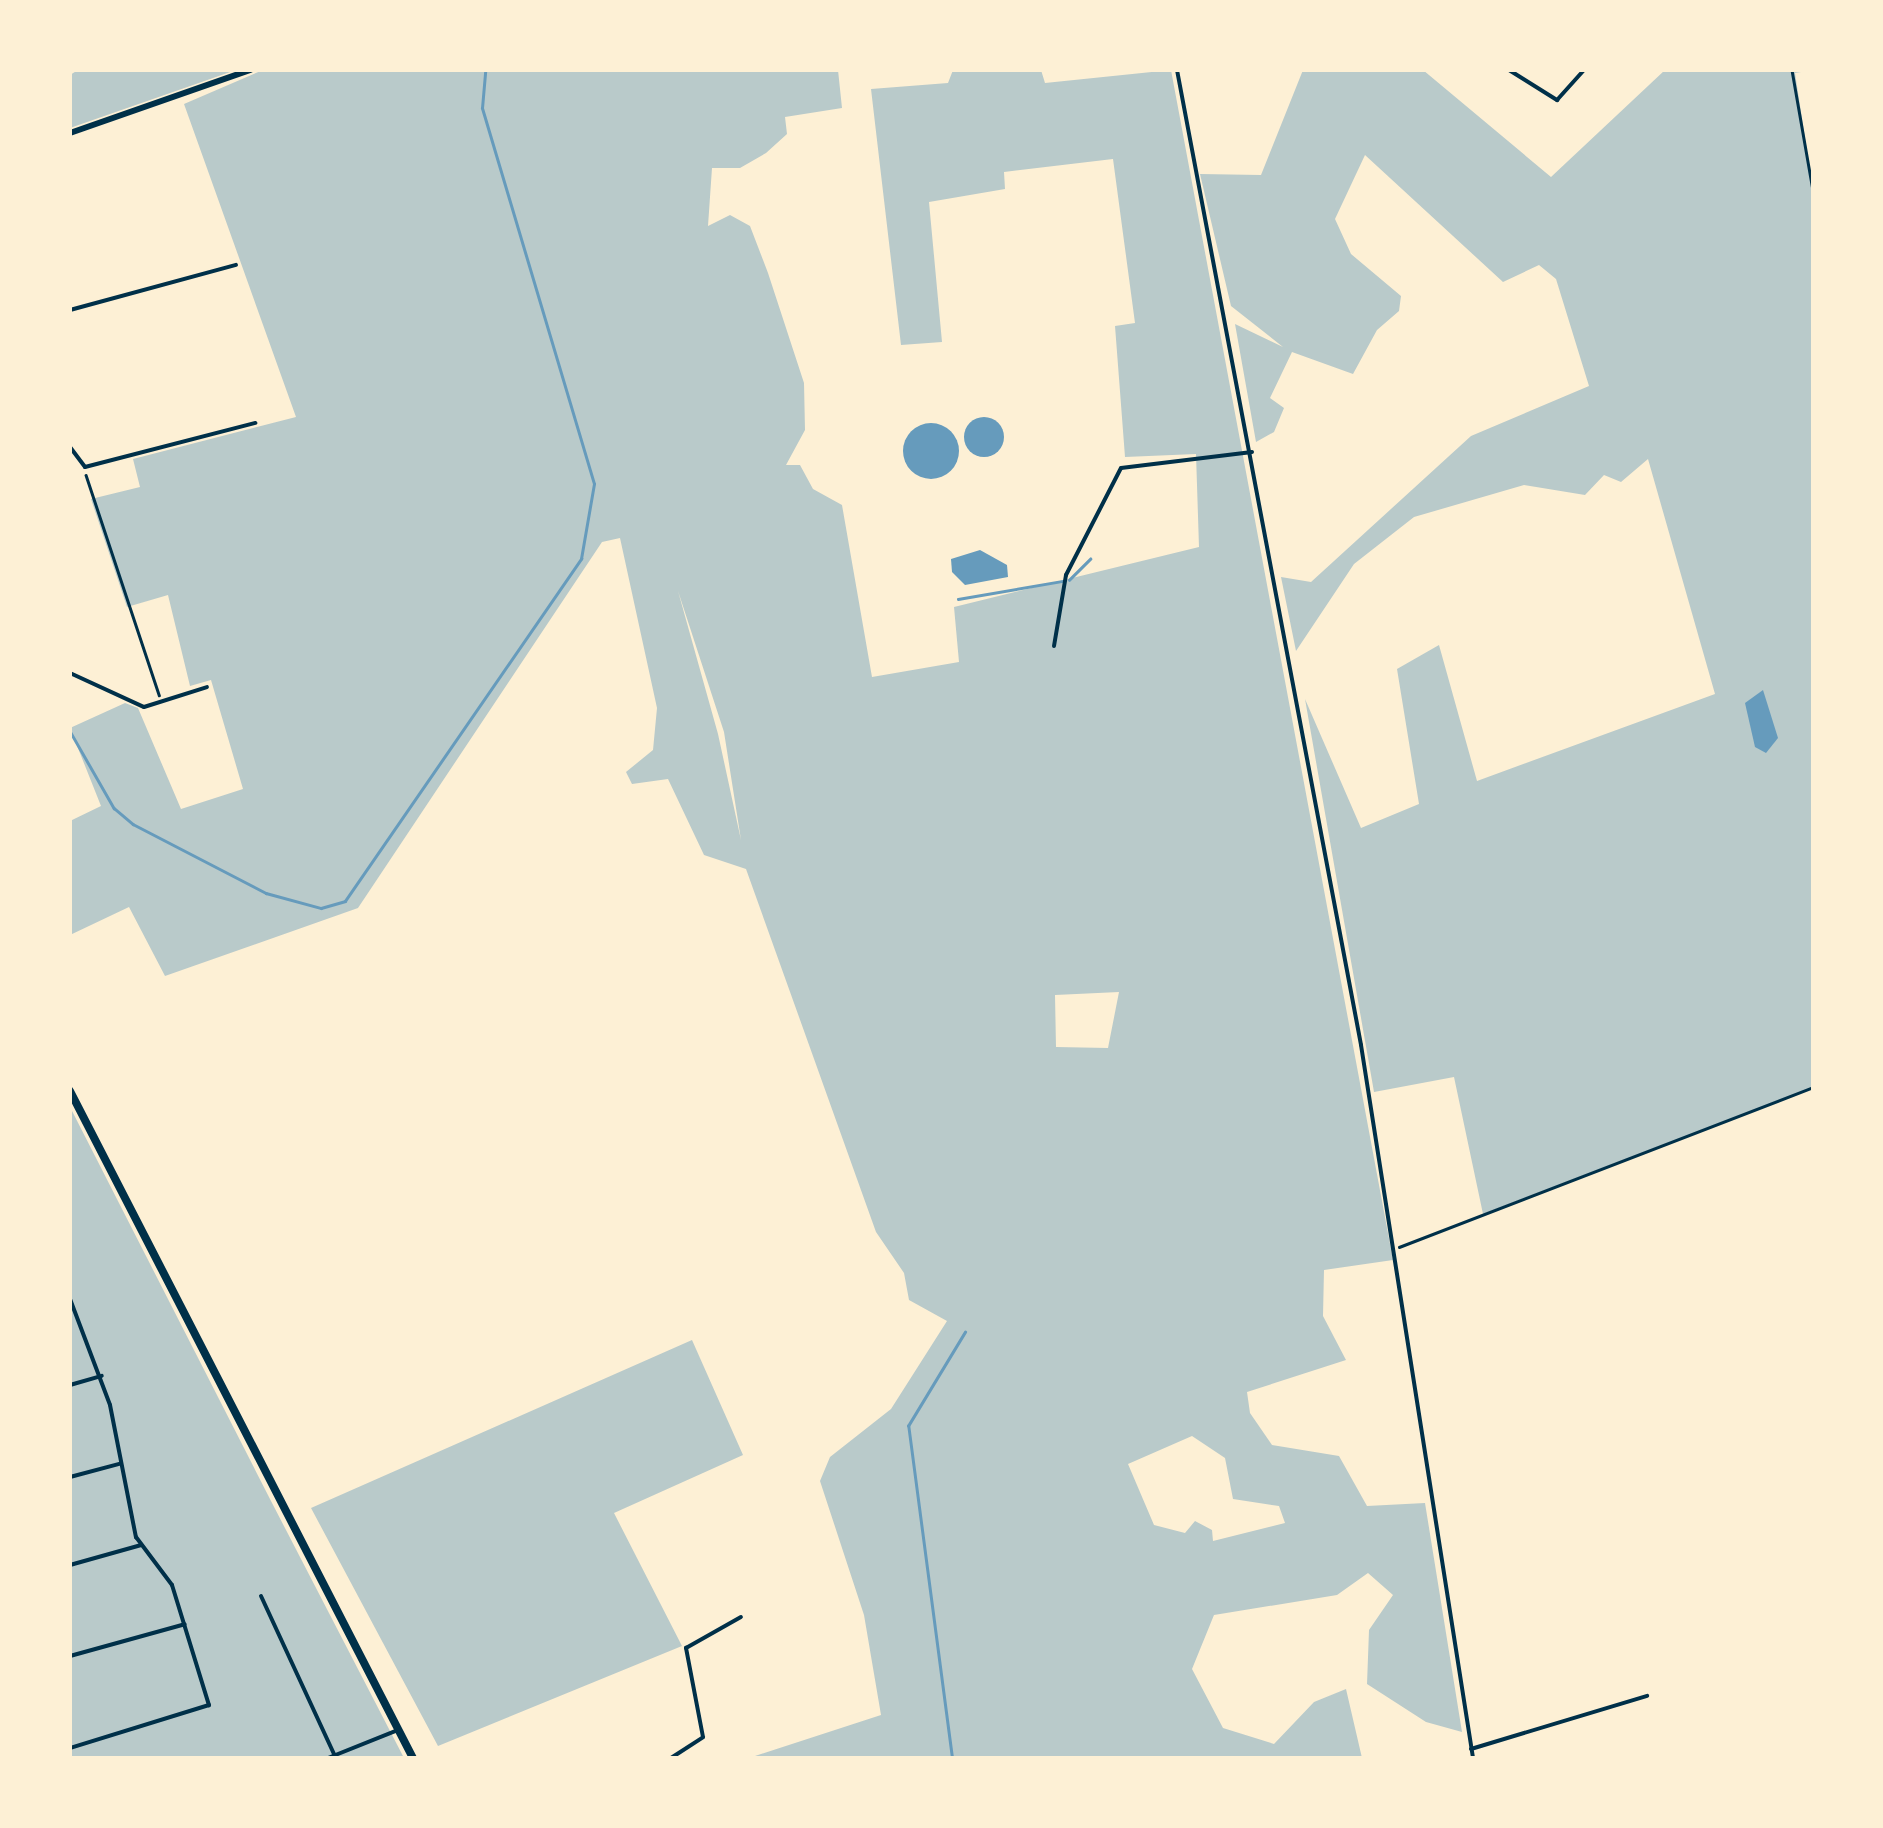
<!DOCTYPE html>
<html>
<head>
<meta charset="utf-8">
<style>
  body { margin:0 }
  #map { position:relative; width:1883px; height:1828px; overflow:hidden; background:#fdf0d5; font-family:"Source Sans 3",sans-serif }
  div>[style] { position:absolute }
  .green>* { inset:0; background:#b9caca }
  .water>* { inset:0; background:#669bbc }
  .round { border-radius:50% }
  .stream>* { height:2.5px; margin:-1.25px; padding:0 1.25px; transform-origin:1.25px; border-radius:1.25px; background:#669bbc }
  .path>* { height:2.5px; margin:-1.25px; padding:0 1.25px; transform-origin:1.25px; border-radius:1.25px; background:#003049 }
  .minor>* { height:4px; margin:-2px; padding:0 2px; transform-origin:2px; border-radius:2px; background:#003049 }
  .secondary>* { height:6px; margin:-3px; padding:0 3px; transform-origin:3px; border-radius:3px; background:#003049 }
  .trunk>* { height:8px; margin:-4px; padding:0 4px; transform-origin:4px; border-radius:4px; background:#003049 }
  span { translate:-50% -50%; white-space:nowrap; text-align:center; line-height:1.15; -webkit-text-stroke:10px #fdf0d5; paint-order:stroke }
  .frame { position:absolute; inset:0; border:72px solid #fdf0d5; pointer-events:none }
</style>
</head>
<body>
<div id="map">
  <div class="green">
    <div style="clip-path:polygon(78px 70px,236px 70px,70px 128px,70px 75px)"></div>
    <div style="clip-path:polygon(evenodd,263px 70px,838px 70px,842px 108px,785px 117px,787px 134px,766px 153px,740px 168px,712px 168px,708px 226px,730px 215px,750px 226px,768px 273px,804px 383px,805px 430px,786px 465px,800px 465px,813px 489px,842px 505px,872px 677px,959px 662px,954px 607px,1199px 547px,1196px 454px,1125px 457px,1115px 326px,1135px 323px,1113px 159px,1004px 172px,1005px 189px,929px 202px,942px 342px,901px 345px,871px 89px,948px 83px,953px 70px,1041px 70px,1045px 83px,1171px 70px,1393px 1260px,1324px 1270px,1323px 1316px,1346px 1360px,1247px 1392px,1250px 1413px,1272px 1445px,1339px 1456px,1367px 1506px,1425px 1503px,1462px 1732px,1426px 1722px,1367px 1684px,1369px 1630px,1393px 1595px,1368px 1573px,1337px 1595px,1214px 1615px,1192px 1669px,1223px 1728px,1274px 1744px,1314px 1702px,1346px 1689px,1362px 1758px,749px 1758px,881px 1715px,864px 1615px,820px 1481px,830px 1457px,891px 1409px,947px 1321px,909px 1300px,904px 1273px,876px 1232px,746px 869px,704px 855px,668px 779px,632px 784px,626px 772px,653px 750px,657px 708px,620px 538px,602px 542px,358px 908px,165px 976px,129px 907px,70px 935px,70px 821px,101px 806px,70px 728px,125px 703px,138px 708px,181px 809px,243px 789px,211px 680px,190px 686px,168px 595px,127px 607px,91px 499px,140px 487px,133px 459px,296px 417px,184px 104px,263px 70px,678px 591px,724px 732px,741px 840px,718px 734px,678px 591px,263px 70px,1119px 992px,1108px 1048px,1056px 1047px,1055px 995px,1119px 992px,263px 70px,1192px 1436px,1225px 1458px,1233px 1499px,1279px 1506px,1285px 1523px,1213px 1541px,1212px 1530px,1195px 1521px,1185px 1533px,1154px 1525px,1128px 1464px,1192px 1436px)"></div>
    <div style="clip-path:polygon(1303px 70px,1423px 70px,1551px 177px,1665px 70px,1813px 70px,1795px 73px,1813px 190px,1813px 1087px,1483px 1214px,1454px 1077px,1374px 1092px,1305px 699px,1361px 828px,1419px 804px,1397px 669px,1439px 645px,1477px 781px,1715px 694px,1648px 459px,1621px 482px,1604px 475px,1585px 495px,1524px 485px,1414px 517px,1354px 564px,1296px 651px,1281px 577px,1311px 582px,1471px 436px,1589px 386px,1556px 279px,1539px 265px,1503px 282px,1365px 155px,1335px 219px,1351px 254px,1401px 296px,1399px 311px,1377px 330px,1353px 374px,1292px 352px,1270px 398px,1284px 408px,1274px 432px,1256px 442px,1235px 324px,1283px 347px,1231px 306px,1200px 174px,1261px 175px)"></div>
    <div style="clip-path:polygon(70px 1107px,271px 1501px,404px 1758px,70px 1758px)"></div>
    <div style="clip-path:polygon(692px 1340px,743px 1455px,614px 1513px,682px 1646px,438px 1746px,311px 1508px)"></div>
  </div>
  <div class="water">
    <div class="round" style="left:964px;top:417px;width:40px;height:40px"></div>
    <div class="round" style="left:903px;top:423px;width:56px;height:56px"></div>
    <div style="clip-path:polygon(980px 550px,1007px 565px,1008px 577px,965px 585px,952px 572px,951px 559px)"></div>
    <div style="clip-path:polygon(1763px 690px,1778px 738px,1766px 753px,1755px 747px,1745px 703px)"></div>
  </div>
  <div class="stream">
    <div style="left:1069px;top:580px;width:30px;rotate:-45deg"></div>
    <div style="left:958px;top:599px;width:106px;rotate:-9.8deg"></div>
    <div style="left:70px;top:731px;width:89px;rotate:60.3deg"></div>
    <div style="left:114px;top:808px;width:25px;rotate:40deg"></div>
    <div style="left:133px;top:824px;width:150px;rotate:27.4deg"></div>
    <div style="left:266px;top:893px;width:57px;rotate:15.3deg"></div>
    <div style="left:321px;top:908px;width:25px;rotate:-16deg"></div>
    <div style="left:345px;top:901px;width:416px;rotate:-55.4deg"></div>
    <div style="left:581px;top:559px;width:76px;rotate:-80.2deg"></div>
    <div style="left:594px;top:484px;width:392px;rotate:-106.6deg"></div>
    <div style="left:482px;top:108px;width:38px;rotate:-85deg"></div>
    <div style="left:952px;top:1758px;width:335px;rotate:-97.5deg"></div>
    <div style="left:908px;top:1426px;width:110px;rotate:-58.8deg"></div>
  </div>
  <div class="path">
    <div style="left:1792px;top:70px;width:122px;rotate:80.1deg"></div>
    <div style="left:86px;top:475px;width:232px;rotate:71.6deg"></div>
    <div style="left:1399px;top:1247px;width:444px;rotate:-21.1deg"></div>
  </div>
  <div class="minor">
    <div style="left:1177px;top:70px;width:992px;rotate:79.31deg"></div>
    <div style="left:1361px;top:1045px;width:722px;rotate:81.07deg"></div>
    <div style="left:1509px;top:70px;width:57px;rotate:32deg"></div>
    <div style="left:1557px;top:100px;width:40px;rotate:-48deg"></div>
    <div style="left:70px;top:310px;width:172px;rotate:-15.2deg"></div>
    <div style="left:70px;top:447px;width:25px;rotate:53deg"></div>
    <div style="left:85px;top:467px;width:176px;rotate:-14.5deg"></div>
    <div style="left:1054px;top:646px;width:72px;rotate:-80.4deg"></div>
    <div style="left:1066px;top:575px;width:120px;rotate:-62.8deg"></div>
    <div style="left:1121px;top:468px;width:132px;rotate:-7deg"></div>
    <div style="left:70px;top:673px;width:81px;rotate:24.7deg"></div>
    <div style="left:144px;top:707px;width:66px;rotate:-17.6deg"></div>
    <div style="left:70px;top:1299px;width:113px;rotate:69.3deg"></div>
    <div style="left:110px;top:1405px;width:135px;rotate:78.9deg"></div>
    <div style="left:136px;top:1537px;width:60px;rotate:53.1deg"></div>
    <div style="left:172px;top:1585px;width:126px;rotate:72.9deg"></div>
    <div style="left:209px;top:1705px;width:145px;rotate:162.8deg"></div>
    <div style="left:70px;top:1385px;width:33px;rotate:-16deg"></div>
    <div style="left:70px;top:1477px;width:51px;rotate:-14.9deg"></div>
    <div style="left:70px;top:1565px;width:74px;rotate:-15.7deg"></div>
    <div style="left:261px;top:1596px;width:179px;rotate:65.2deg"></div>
    <div style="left:70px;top:1656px;width:119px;rotate:-15.5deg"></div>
    <div style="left:1471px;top:1749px;width:184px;rotate:-16.8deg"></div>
    <div style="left:328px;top:1758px;width:75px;rotate:-21.8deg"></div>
    <div style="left:671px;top:1758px;width:38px;rotate:-33deg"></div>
    <div style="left:703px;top:1737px;width:91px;rotate:-100.8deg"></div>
    <div style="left:686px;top:1648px;width:63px;rotate:-29.4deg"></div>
  </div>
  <div class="secondary">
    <div style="left:70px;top:133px;width:191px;rotate:-19.3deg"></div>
  </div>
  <div class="trunk">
    <div style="left:70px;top:1091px;width:750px;rotate:62.79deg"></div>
  </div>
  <div class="frame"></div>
</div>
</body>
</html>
